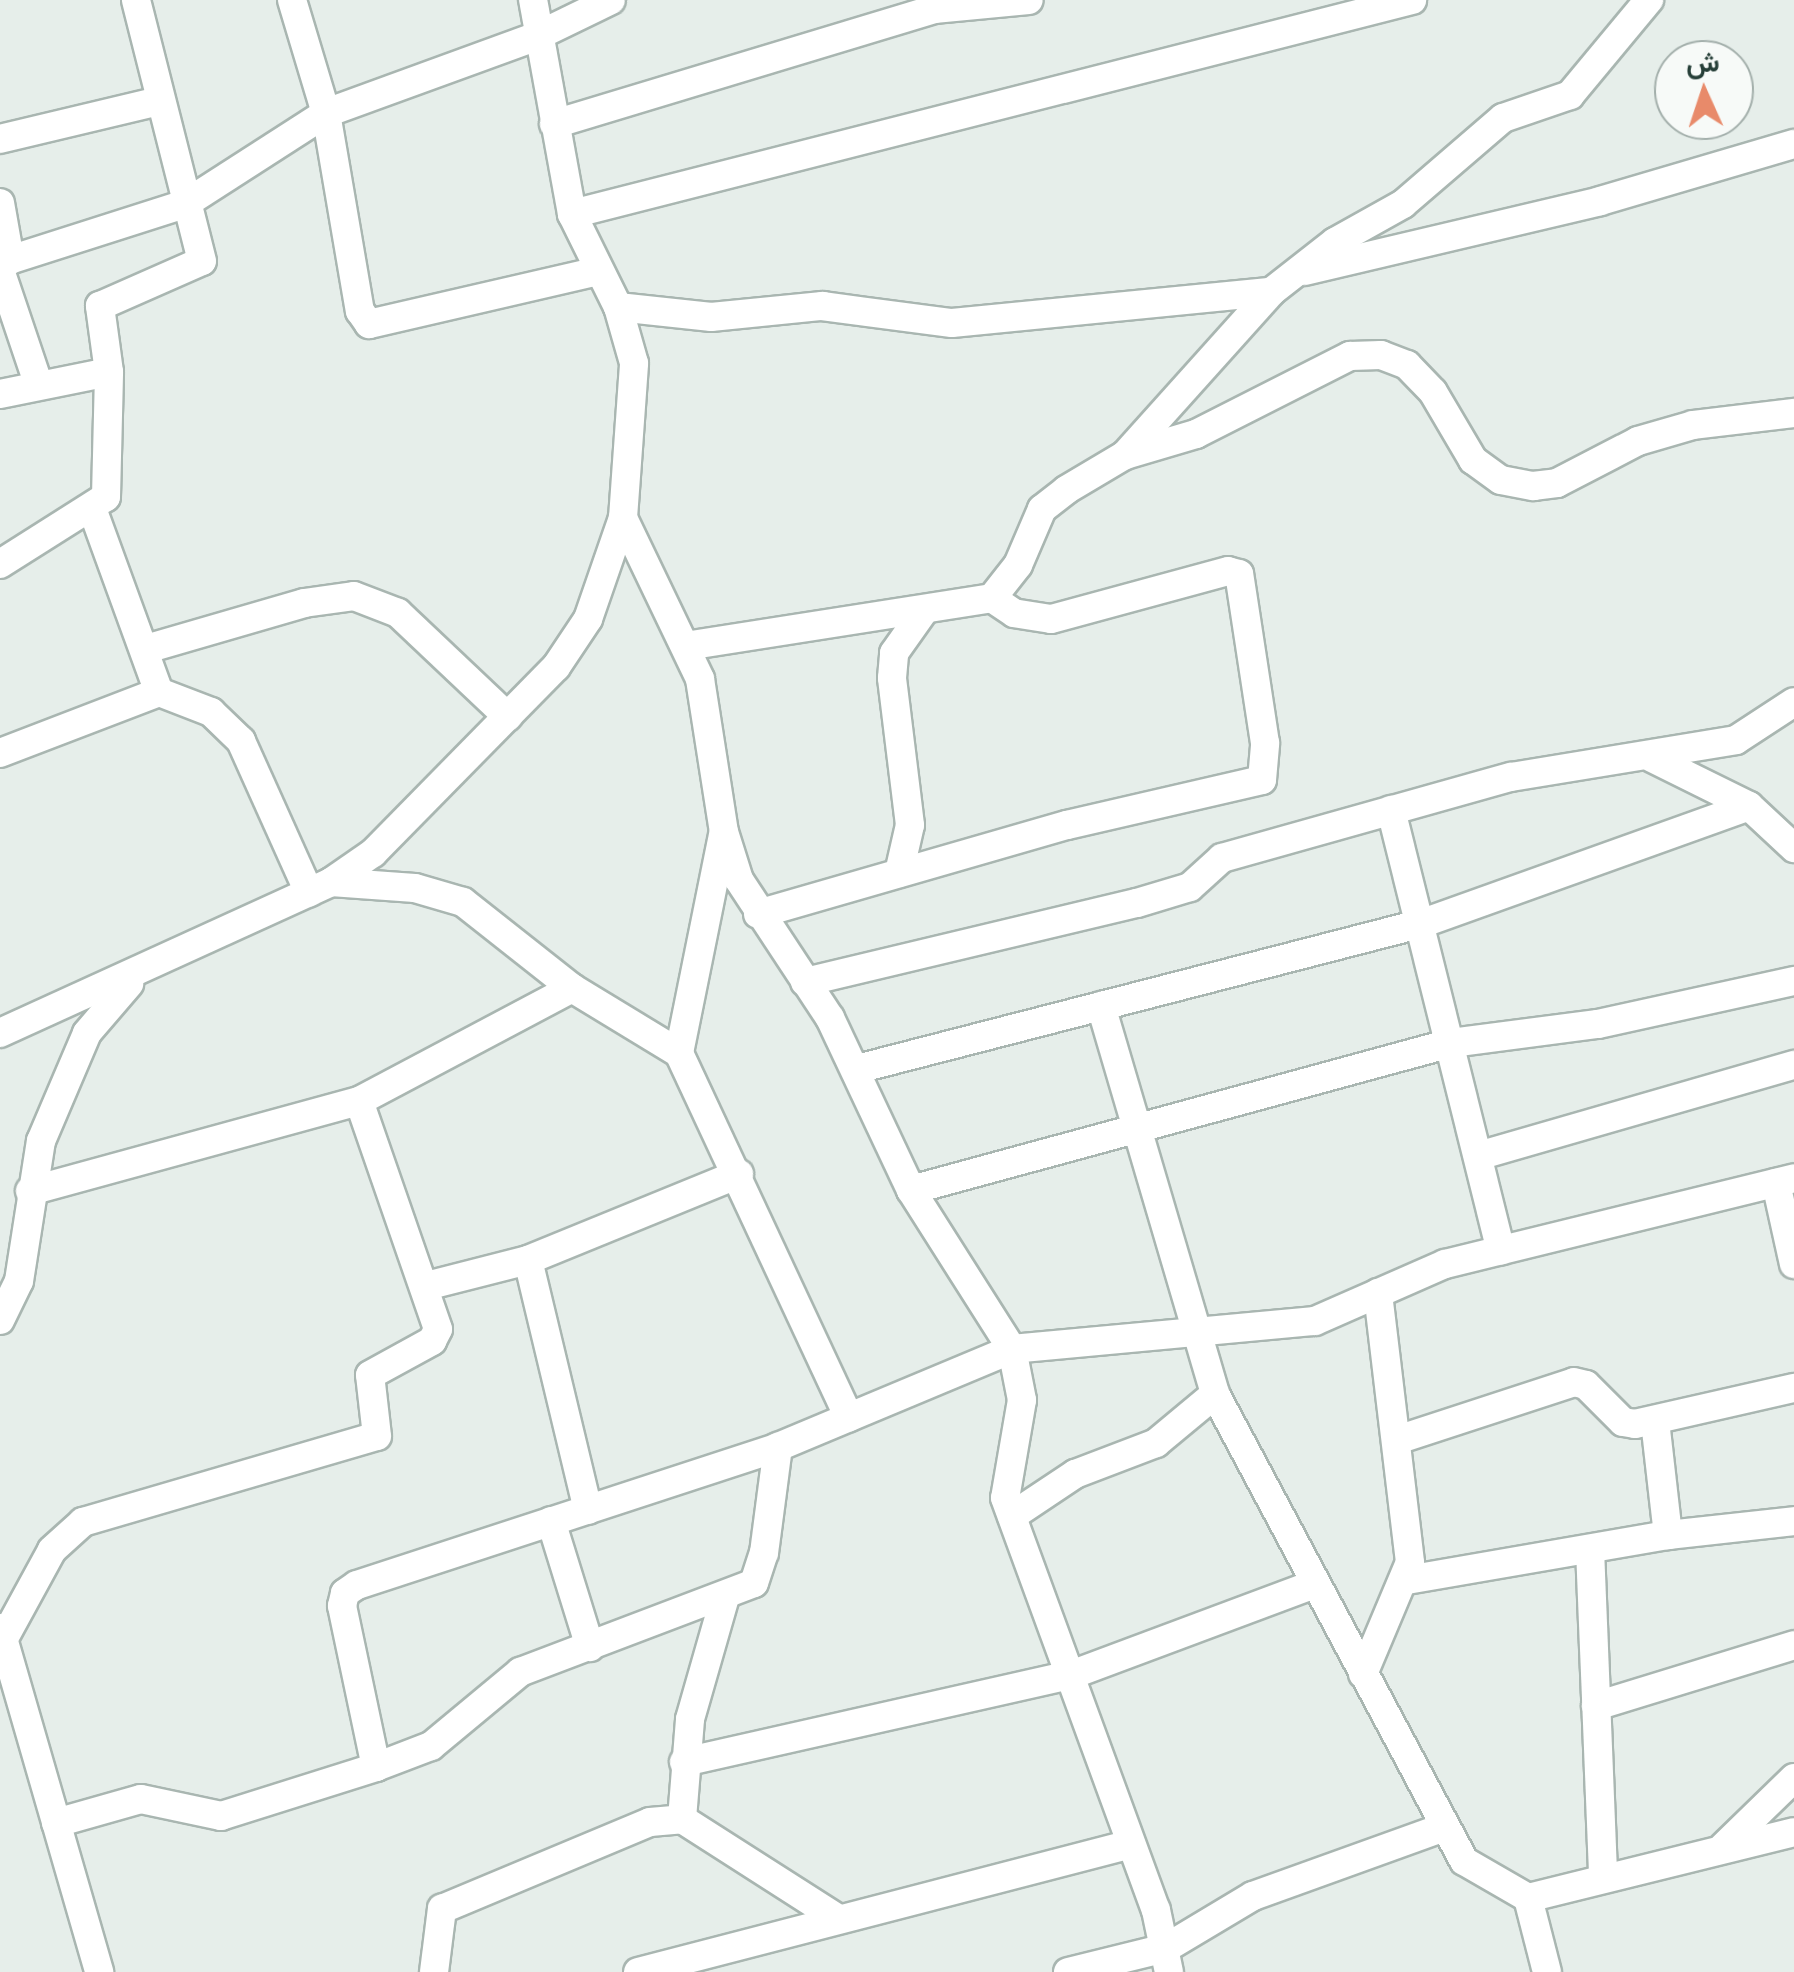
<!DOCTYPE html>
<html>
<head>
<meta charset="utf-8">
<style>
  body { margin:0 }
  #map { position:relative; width:1794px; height:1972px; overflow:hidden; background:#e6eeea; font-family:Montserrat,Vazirmatn,sans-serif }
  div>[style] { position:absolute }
  .roads { filter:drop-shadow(2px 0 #a9b6b1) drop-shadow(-2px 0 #a9b6b1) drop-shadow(0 2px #a9b6b1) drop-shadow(0 -2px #a9b6b1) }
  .minor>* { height:28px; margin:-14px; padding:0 14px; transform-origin:14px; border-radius:14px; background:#fff }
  span { translate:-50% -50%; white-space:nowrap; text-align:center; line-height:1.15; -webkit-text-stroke:8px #f7faf8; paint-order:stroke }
  .north { position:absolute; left:1654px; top:40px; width:100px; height:100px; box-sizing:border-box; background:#f7faf8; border:2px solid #a3afab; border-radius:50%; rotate:357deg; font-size:28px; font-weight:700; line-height:40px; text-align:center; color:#263f38 }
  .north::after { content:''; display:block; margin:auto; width:35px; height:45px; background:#e88a6a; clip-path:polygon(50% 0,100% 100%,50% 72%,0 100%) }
</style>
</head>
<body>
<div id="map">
  <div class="roads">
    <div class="minor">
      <div style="left:292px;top:0;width:118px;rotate:73.3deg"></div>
      <div style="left:326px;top:113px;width:201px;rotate:80.3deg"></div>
      <div style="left:360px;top:311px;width:16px;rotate:55deg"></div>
      <div style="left:369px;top:324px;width:236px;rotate:-13deg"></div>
      <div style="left:554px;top:124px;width:397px;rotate:-16.8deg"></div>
      <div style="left:934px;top:9px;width:95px;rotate:-5.4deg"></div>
      <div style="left:0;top:139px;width:163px;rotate:-13.4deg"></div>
      <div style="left:0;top:203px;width:58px;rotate:80deg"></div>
      <div style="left:572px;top:214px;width:867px;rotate:-14.29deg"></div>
      <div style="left:0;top:263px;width:194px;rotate:-17.7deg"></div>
      <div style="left:185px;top:204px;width:168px;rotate:-32.8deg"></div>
      <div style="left:326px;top:113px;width:225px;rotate:-20deg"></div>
      <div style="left:537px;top:36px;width:82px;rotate:-25.9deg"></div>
      <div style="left:0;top:270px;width:119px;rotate:71.4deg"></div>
      <div style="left:1305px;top:271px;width:303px;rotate:-13.3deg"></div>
      <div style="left:1600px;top:201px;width:202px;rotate:-16.4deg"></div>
      <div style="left:618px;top:307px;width:94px;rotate:6.1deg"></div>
      <div style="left:711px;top:317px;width:112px;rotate:-5.7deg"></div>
      <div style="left:822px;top:306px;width:131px;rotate:7.5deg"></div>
      <div style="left:952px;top:323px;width:321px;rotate:-5.6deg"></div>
      <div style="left:0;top:394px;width:111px;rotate:-11.4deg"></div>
      <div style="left:1125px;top:455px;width:219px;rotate:-48.1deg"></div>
      <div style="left:1271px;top:292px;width:81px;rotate:-38deg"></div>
      <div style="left:1335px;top:242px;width:78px;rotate:-29.2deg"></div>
      <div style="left:1403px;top:204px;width:132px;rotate:-40.7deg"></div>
      <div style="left:1503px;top:118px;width:71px;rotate:-18.9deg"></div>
      <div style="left:1570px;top:95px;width:124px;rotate:-50.3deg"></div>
      <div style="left:93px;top:511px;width:193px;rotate:70deg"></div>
      <div style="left:623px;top:518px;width:178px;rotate:64.4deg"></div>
      <div style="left:700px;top:679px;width:155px;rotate:81.1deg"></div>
      <div style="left:724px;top:832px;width:50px;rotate:72.6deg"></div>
      <div style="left:739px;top:880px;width:165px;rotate:56.6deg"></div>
      <div style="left:830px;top:1018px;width:190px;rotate:64.8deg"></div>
      <div style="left:911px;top:1190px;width:188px;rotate:57.6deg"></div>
      <div style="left:1012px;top:1349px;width:52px;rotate:78.9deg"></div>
      <div style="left:1022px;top:1400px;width:99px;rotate:99.8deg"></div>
      <div style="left:1005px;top:1498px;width:439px;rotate:69.9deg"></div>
      <div style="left:1156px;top:1910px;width:63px;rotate:78.2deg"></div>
      <div style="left:0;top:564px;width:125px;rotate:-32.3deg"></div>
      <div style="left:106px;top:497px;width:125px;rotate:-88.6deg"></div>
      <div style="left:109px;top:372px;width:67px;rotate:-97.8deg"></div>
      <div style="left:100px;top:306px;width:111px;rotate:-23.8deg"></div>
      <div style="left:202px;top:261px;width:269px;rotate:-104.2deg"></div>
      <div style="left:686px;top:646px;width:310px;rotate:-8.9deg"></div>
      <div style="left:992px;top:598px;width:42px;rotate:-51.8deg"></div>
      <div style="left:1018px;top:565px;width:61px;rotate:-66.8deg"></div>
      <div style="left:1042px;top:509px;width:31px;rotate:-38deg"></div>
      <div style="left:1066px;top:490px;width:69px;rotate:-30.7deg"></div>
      <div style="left:1125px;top:455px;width:74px;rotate:-16.5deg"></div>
      <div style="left:1196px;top:434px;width:173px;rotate:-26.9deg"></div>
      <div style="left:1350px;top:356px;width:31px;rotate:-2deg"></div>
      <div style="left:1381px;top:355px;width:28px;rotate:21deg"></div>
      <div style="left:1407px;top:365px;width:37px;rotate:46deg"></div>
      <div style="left:1433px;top:392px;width:79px;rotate:59.5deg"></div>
      <div style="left:1473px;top:460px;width:34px;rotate:36deg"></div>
      <div style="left:1501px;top:480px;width:33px;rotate:11deg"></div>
      <div style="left:1533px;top:486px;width:24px;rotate:-7deg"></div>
      <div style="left:1557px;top:483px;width:91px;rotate:-27.4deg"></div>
      <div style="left:1638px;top:441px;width:57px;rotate:-16.2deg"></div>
      <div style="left:1693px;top:425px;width:102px;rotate:-6.8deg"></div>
      <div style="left:146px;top:649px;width:165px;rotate:-16.2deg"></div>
      <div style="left:304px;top:603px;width:50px;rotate:-8deg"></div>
      <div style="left:354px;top:596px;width:47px;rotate:21.1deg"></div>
      <div style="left:398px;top:613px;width:151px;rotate:43.4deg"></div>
      <div style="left:0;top:753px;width:170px;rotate:-21deg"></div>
      <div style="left:159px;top:692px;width:56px;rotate:21deg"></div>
      <div style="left:211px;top:712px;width:42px;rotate:44deg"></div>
      <div style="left:241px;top:741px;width:166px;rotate:65.8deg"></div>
      <div style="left:1652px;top:758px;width:108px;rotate:26.3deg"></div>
      <div style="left:1749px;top:806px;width:62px;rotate:43deg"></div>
      <div style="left:1391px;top:810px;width:454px;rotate:76deg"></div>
      <div style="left:899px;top:873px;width:49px;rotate:-77.1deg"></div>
      <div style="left:910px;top:825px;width:148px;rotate:-97deg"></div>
      <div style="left:892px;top:678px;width:25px;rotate:-85deg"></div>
      <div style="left:894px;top:653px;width:50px;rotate:-54.7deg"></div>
      <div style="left:331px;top:882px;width:84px;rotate:4.1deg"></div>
      <div style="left:415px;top:888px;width:50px;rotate:16.3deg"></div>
      <div style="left:463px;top:902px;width:139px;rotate:38.3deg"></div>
      <div style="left:572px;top:988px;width:125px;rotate:31.3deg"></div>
      <div style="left:679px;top:1053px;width:402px;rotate:65deg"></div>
      <div style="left:758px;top:914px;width:322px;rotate:-16.1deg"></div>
      <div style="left:1067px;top:825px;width:200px;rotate:-13deg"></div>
      <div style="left:1262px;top:780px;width:37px;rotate:-85deg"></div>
      <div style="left:1265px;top:743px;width:171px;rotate:-98.7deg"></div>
      <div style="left:1239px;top:574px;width:11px;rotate:-165deg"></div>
      <div style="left:1228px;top:571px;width:183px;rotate:164.8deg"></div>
      <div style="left:1051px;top:619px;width:37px;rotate:-171deg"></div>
      <div style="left:1014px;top:613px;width:27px;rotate:-146deg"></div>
      <div style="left:805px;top:982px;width:341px;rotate:-13.4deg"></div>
      <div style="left:1137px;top:903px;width:55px;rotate:-16.8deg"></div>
      <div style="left:1190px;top:887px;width:43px;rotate:-42.2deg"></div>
      <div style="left:1222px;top:858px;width:300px;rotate:-15.7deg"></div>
      <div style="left:1511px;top:777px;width:228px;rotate:-9.3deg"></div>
      <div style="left:1736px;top:740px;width:69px;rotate:-33.2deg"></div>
      <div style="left:1101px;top:1006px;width:404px;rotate:73.6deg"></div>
      <div style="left:1215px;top:1394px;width:529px;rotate:61.93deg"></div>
      <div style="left:1464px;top:1861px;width:74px;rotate:30deg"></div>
      <div style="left:1528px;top:1898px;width:274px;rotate:-13.9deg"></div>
      <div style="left:0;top:1033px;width:364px;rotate:-24.5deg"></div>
      <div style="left:331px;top:882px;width:51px;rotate:-34.6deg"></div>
      <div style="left:373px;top:853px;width:261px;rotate:-45.5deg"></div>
      <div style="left:556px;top:667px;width:58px;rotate:-56.3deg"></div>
      <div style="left:588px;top:619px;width:107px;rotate:-70.9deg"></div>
      <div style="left:623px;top:518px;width:155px;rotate:-85.9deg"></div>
      <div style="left:634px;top:363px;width:58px;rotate:-105.9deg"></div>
      <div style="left:618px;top:307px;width:104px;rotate:-116.3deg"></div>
      <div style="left:572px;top:214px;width:218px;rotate:-100.3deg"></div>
      <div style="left:679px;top:1053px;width:223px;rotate:-78.6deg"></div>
      <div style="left:857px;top:1069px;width:585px;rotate:-14.46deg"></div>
      <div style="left:1423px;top:923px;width:346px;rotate:-19.7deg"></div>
      <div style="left:1478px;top:1156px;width:329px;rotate:-16.1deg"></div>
      <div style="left:1776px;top:1183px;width:83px;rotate:77.5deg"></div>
      <div style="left:911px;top:1190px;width:560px;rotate:-15.23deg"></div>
      <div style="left:1451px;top:1043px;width:148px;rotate:-7.4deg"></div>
      <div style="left:1598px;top:1024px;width:201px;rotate:-12.4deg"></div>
      <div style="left:30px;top:1191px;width:341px;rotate:-15.3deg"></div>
      <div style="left:359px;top:1101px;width:241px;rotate:-27.9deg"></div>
      <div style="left:528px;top:1260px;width:257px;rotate:76.5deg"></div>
      <div style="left:426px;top:1286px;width:105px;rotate:-14.3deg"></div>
      <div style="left:528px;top:1260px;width:228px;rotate:-22.2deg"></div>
      <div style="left:0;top:1320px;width:43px;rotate:-64deg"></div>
      <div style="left:19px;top:1281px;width:142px;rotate:-81.1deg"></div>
      <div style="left:41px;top:1141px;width:117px;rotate:-66.9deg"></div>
      <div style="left:87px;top:1033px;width:65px;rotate:-49.4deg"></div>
      <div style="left:1655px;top:1421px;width:115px;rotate:83.5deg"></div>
      <div style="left:1397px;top:1440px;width:186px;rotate:-18.1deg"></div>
      <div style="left:1574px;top:1382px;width:12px;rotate:14deg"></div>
      <div style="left:1586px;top:1385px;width:52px;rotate:45deg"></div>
      <div style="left:1623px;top:1422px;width:12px;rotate:9deg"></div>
      <div style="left:1635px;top:1424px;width:163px;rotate:-12.8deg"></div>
      <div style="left:1012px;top:1516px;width:76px;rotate:-33.7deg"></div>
      <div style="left:1075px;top:1474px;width:87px;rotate:-20.9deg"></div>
      <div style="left:1156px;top:1443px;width:77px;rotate:-39.7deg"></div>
      <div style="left:551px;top:1521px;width:132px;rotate:72.8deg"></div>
      <div style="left:1590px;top:1549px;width:326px;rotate:87.7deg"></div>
      <div style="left:1407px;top:1580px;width:265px;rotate:-9.8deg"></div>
      <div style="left:1668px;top:1535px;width:127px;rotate:-6.3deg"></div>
      <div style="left:0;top:1628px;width:358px;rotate:73.9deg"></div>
      <div style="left:3px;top:1640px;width:102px;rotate:-61.4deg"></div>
      <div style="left:52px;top:1550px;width:42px;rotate:-42.1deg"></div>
      <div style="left:83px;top:1522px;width:306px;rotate:-16.3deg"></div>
      <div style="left:377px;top:1436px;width:61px;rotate:-96.5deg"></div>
      <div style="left:370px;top:1375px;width:71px;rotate:-28.7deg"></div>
      <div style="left:432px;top:1341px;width:13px;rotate:-63deg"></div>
      <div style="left:438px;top:1329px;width:241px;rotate:-109.1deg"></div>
      <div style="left:1363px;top:1674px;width:121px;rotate:-67.2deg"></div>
      <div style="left:1410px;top:1562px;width:271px;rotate:-96.8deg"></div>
      <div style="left:1596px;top:1706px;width:207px;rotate:-17.1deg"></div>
      <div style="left:684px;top:1762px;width:397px;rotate:-12.7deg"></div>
      <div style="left:1071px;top:1675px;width:260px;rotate:-20.5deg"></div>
      <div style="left:376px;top:1767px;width:165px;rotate:-101.9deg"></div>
      <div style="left:342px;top:1606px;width:13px;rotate:-77deg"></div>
      <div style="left:345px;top:1593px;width:14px;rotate:-34deg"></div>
      <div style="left:357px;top:1585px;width:443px;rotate:-18.1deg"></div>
      <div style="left:778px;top:1447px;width:254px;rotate:-22.7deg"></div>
      <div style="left:1012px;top:1349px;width:304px;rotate:-5.3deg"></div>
      <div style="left:1315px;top:1321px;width:142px;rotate:-23.7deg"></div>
      <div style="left:1445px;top:1264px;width:359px;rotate:-13.8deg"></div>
      <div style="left:682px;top:1819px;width:100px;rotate:-85.4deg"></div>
      <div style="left:690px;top:1719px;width:127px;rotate:-74deg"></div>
      <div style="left:56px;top:1823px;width:88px;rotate:-15.8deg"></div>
      <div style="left:141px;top:1799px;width:82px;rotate:12deg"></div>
      <div style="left:221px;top:1816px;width:163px;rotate:-17.5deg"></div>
      <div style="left:376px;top:1767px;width:59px;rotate:-20.9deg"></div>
      <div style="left:431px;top:1746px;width:116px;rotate:-39.7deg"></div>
      <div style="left:520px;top:1672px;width:250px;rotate:-20.8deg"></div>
      <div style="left:754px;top:1583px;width:32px;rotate:-72deg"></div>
      <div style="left:764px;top:1553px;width:107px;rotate:-82.5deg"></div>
      <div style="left:1723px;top:1847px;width:99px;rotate:-44.2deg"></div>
      <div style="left:1528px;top:1898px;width:76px;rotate:75.6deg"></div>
      <div style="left:434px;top:1972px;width:64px;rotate:-82.8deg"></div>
      <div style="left:442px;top:1909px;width:225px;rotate:-22.7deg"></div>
      <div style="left:650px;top:1822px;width:32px;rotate:-5deg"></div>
      <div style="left:682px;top:1819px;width:184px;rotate:32.6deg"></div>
      <div style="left:638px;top:1972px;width:509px;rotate:-14.55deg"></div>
      <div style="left:1068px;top:1972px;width:101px;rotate:-13.8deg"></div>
      <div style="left:1166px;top:1948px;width:101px;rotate:-30.9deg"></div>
      <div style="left:1253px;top:1896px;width:204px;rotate:-19.8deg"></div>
    </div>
  </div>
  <div class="north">ش</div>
</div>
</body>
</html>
